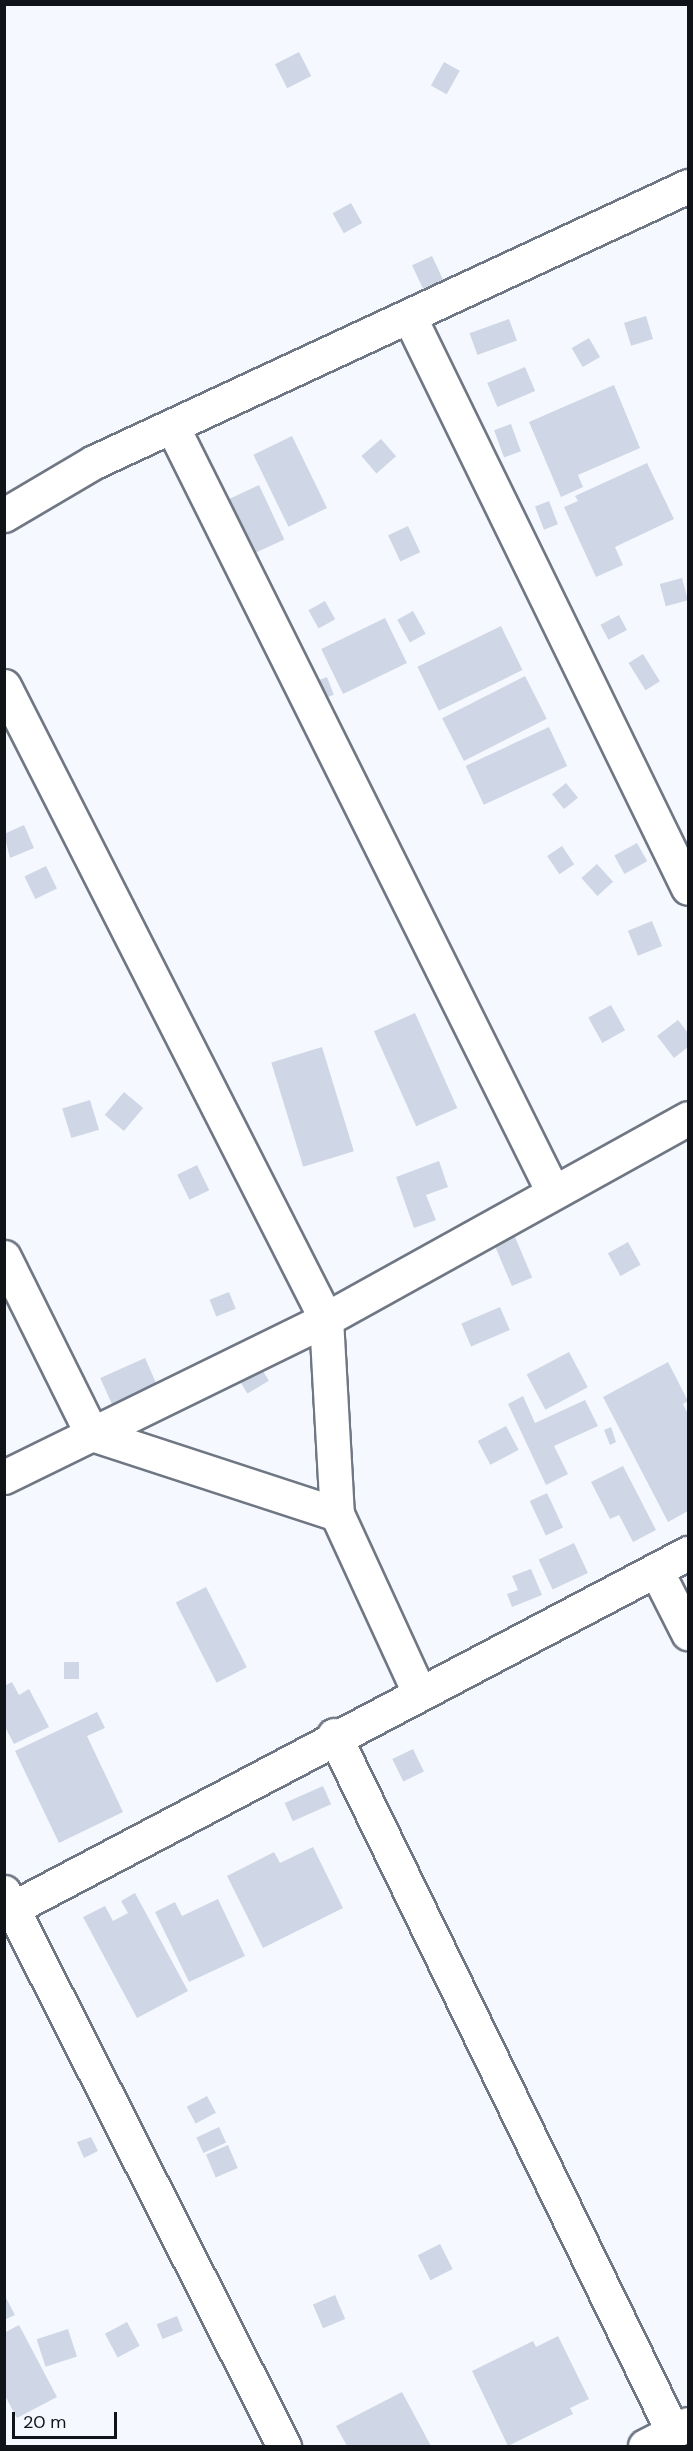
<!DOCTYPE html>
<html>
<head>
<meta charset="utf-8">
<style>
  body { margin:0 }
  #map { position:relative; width:693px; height:2451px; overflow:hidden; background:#f5f8fe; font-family:"DM Sans",sans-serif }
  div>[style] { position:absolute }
  .building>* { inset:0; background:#cfd7e6; transform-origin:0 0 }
  .roads { filter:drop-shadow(2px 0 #707784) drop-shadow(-2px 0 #707784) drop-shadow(0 2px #707784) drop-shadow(0 -2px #707784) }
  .minor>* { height:33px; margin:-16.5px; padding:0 16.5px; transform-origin:16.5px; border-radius:16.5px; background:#fff }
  span { translate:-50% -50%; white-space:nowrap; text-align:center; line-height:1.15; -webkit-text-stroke:5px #f5f8fe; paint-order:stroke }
  .frame { position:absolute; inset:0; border:6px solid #101318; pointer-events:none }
  .scale { position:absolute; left:12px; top:2412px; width:105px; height:27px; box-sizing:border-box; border:3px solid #101318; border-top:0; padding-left:8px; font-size:18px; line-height:21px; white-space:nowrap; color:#101318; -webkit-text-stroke:4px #f5f8fe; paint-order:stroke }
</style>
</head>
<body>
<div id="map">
  <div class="building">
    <div style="left:299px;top:52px;width:27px;height:27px;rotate:63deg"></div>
    <div style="left:444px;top:62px;width:18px;height:27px;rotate:29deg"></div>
    <div style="left:351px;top:203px;width:23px;height:21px;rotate:61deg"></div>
    <div style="left:432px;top:256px;width:26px;height:22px;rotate:65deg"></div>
    <div style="left:646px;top:316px;width:24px;height:23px;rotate:73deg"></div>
    <div style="left:509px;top:319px;width:23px;height:42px;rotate:70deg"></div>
    <div style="left:589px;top:338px;width:22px;height:20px;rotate:60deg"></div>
    <div style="left:525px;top:367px;width:26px;height:41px;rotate:67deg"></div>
    <div style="clip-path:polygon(614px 385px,640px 448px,578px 475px,583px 487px,561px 497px,529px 422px)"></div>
    <div style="left:511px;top:424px;width:29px;height:18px;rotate:70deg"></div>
    <div style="left:292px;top:436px;width:80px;height:43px;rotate:64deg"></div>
    <div style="left:381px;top:439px;width:23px;height:26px;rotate:49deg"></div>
    <div style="clip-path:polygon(647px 463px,674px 519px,615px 547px,623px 565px,596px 577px,564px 507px,578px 501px,575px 496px)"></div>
    <div style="left:259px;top:485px;width:60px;height:40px;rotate:65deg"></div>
    <div style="left:549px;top:501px;width:25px;height:15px;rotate:69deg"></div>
    <div style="left:408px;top:526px;width:29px;height:22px;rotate:65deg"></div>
    <div style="left:682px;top:578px;width:23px;height:23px;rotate:75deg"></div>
    <div style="left:325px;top:601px;width:21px;height:19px;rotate:61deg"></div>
    <div style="left:413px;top:611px;width:26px;height:18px;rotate:61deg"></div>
    <div style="left:619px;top:615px;width:17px;height:21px;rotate:62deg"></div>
    <div style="left:385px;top:618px;width:50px;height:71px;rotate:64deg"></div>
    <div style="left:501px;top:626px;width:49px;height:93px;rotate:64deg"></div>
    <div style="left:643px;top:654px;width:32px;height:17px;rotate:58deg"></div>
    <div style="left:525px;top:676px;width:48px;height:93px;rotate:63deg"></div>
    <div style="left:327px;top:677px;width:19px;height:17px;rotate:69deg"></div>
    <div style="left:549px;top:727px;width:43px;height:92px;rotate:65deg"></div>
    <div style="left:566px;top:783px;width:19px;height:18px;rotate:51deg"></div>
    <div style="clip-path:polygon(24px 825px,34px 848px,10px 858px,4px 834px)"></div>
    <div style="left:637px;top:843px;width:21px;height:26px;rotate:61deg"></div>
    <div style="left:562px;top:846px;width:22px;height:18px;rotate:56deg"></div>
    <div style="left:597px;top:864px;width:24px;height:21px;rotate:48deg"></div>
    <div style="left:46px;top:866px;width:25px;height:24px;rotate:64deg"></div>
    <div style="left:652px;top:921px;width:27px;height:26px;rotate:68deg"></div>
    <div style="left:611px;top:1005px;width:29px;height:26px;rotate:61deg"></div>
    <div style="left:415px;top:1013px;width:104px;height:45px;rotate:66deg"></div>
    <div style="clip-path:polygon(678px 1020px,688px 1033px,688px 1047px,674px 1058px,657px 1036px)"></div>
    <div style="left:322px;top:1047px;width:109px;height:53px;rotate:73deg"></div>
    <div style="left:124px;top:1092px;width:25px;height:30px;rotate:40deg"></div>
    <div style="left:90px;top:1100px;width:31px;height:29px;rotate:73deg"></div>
    <div style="clip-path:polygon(439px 1161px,448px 1187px,426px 1195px,436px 1220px,414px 1228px,396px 1177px)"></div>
    <div style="left:197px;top:1165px;width:28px;height:22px;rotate:64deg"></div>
    <div style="left:515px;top:1237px;width:44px;height:22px;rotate:67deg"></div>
    <div style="left:628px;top:1242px;width:26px;height:23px;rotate:61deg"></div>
    <div style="left:229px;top:1292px;width:18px;height:21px;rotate:68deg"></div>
    <div style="left:500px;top:1307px;width:25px;height:42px;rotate:67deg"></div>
    <div style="left:569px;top:1352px;width:40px;height:48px;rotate:62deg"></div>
    <div style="left:145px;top:1358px;width:30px;height:49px;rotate:66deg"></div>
    <div style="left:257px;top:1361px;width:23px;height:25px;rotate:59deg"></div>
    <div style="clip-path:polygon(668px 1362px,688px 1401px,683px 1404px,688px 1414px,688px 1511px,668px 1522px,603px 1397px)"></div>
    <div style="clip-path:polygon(523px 1396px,535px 1423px,585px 1400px,598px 1426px,554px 1446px,568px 1474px,546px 1485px,508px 1404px)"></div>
    <div style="left:506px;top:1426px;width:27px;height:32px;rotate:62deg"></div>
    <div style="clip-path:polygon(611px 1427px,616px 1442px,610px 1445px,604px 1430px)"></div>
    <div style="clip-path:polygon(623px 1466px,656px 1530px,633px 1542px,619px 1515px,610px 1519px,591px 1482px)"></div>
    <div style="left:547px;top:1493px;width:38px;height:19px;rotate:65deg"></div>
    <div style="left:574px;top:1543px;width:33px;height:39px;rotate:65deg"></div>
    <div style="clip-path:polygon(531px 1569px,542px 1595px,512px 1607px,507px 1594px,518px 1590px,512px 1576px)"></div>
    <div style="left:206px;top:1587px;width:90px;height:34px;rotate:63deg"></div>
    <div style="left:64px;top:1662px;width:15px;height:17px"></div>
    <div style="clip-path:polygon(12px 1682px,19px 1695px,29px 1689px,49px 1727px,14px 1744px,4px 1725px,4px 1686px)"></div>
    <div style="clip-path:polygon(97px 1712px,105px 1728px,87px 1736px,123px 1812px,59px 1843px,15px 1751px)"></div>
    <div style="left:413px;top:1749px;width:25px;height:23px;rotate:64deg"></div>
    <div style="left:323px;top:1786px;width:20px;height:42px;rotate:66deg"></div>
    <div style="clip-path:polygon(313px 1847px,343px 1908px,263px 1948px,227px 1876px,274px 1852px,280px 1863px)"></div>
    <div style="clip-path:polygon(135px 1893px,188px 1991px,137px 2018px,83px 1917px,105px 1906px,113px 1921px,128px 1913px,121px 1901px)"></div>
    <div style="clip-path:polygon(218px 1899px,245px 1956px,189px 1982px,155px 1912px,175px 1902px,182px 1916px)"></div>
    <div style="left:207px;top:2096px;width:19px;height:23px;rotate:62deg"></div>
    <div style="left:219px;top:2127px;width:17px;height:25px;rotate:65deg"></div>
    <div style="clip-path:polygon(91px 2137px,98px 2151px,84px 2158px,77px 2142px)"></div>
    <div style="left:228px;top:2145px;width:25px;height:24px;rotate:67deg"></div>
    <div style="left:440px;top:2244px;width:28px;height:25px;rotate:63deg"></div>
    <div style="clip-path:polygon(4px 2294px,15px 2315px,4px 2320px)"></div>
    <div style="left:335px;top:2295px;width:26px;height:24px;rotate:67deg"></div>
    <div style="left:177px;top:2316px;width:16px;height:22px;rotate:68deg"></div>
    <div style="left:127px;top:2322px;width:27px;height:25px;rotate:62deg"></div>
    <div style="clip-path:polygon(19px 2325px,57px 2397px,17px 2418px,4px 2394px,4px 2333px)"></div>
    <div style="left:68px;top:2329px;width:29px;height:33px;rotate:72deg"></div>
    <div style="clip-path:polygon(558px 2336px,589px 2399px,570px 2408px,573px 2414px,508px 2446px,472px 2371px,533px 2341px,536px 2347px)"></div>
    <div style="clip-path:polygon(402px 2392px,431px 2446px,347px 2446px,336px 2426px)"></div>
  </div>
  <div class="roads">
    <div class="minor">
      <div style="left:409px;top:316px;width:636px;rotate:64deg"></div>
      <div style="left:172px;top:426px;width:856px;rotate:63.55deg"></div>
      <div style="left:4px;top:515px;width:104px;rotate:-30.5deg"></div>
      <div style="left:94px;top:462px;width:655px;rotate:-24.92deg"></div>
      <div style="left:4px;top:686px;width:710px;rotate:63.04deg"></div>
      <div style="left:326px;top:1319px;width:195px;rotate:86.8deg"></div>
      <div style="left:337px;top:1514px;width:196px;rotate:65.3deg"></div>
      <div style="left:4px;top:1257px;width:198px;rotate:63.6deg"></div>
      <div style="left:92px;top:1434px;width:258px;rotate:18.1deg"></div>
      <div style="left:4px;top:1477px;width:359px;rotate:-26.1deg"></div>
      <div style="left:326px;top:1319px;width:414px;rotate:-29deg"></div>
      <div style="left:656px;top:1570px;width:71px;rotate:63.1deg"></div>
      <div style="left:334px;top:1735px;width:775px;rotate:64.06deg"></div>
      <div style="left:4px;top:1892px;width:621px;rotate:63.19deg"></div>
      <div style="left:13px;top:1908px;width:763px;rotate:-27.74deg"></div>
      <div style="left:645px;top:2446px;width:48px;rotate:-27.1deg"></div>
    </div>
  </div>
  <div class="frame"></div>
  <div class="scale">20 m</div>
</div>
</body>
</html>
